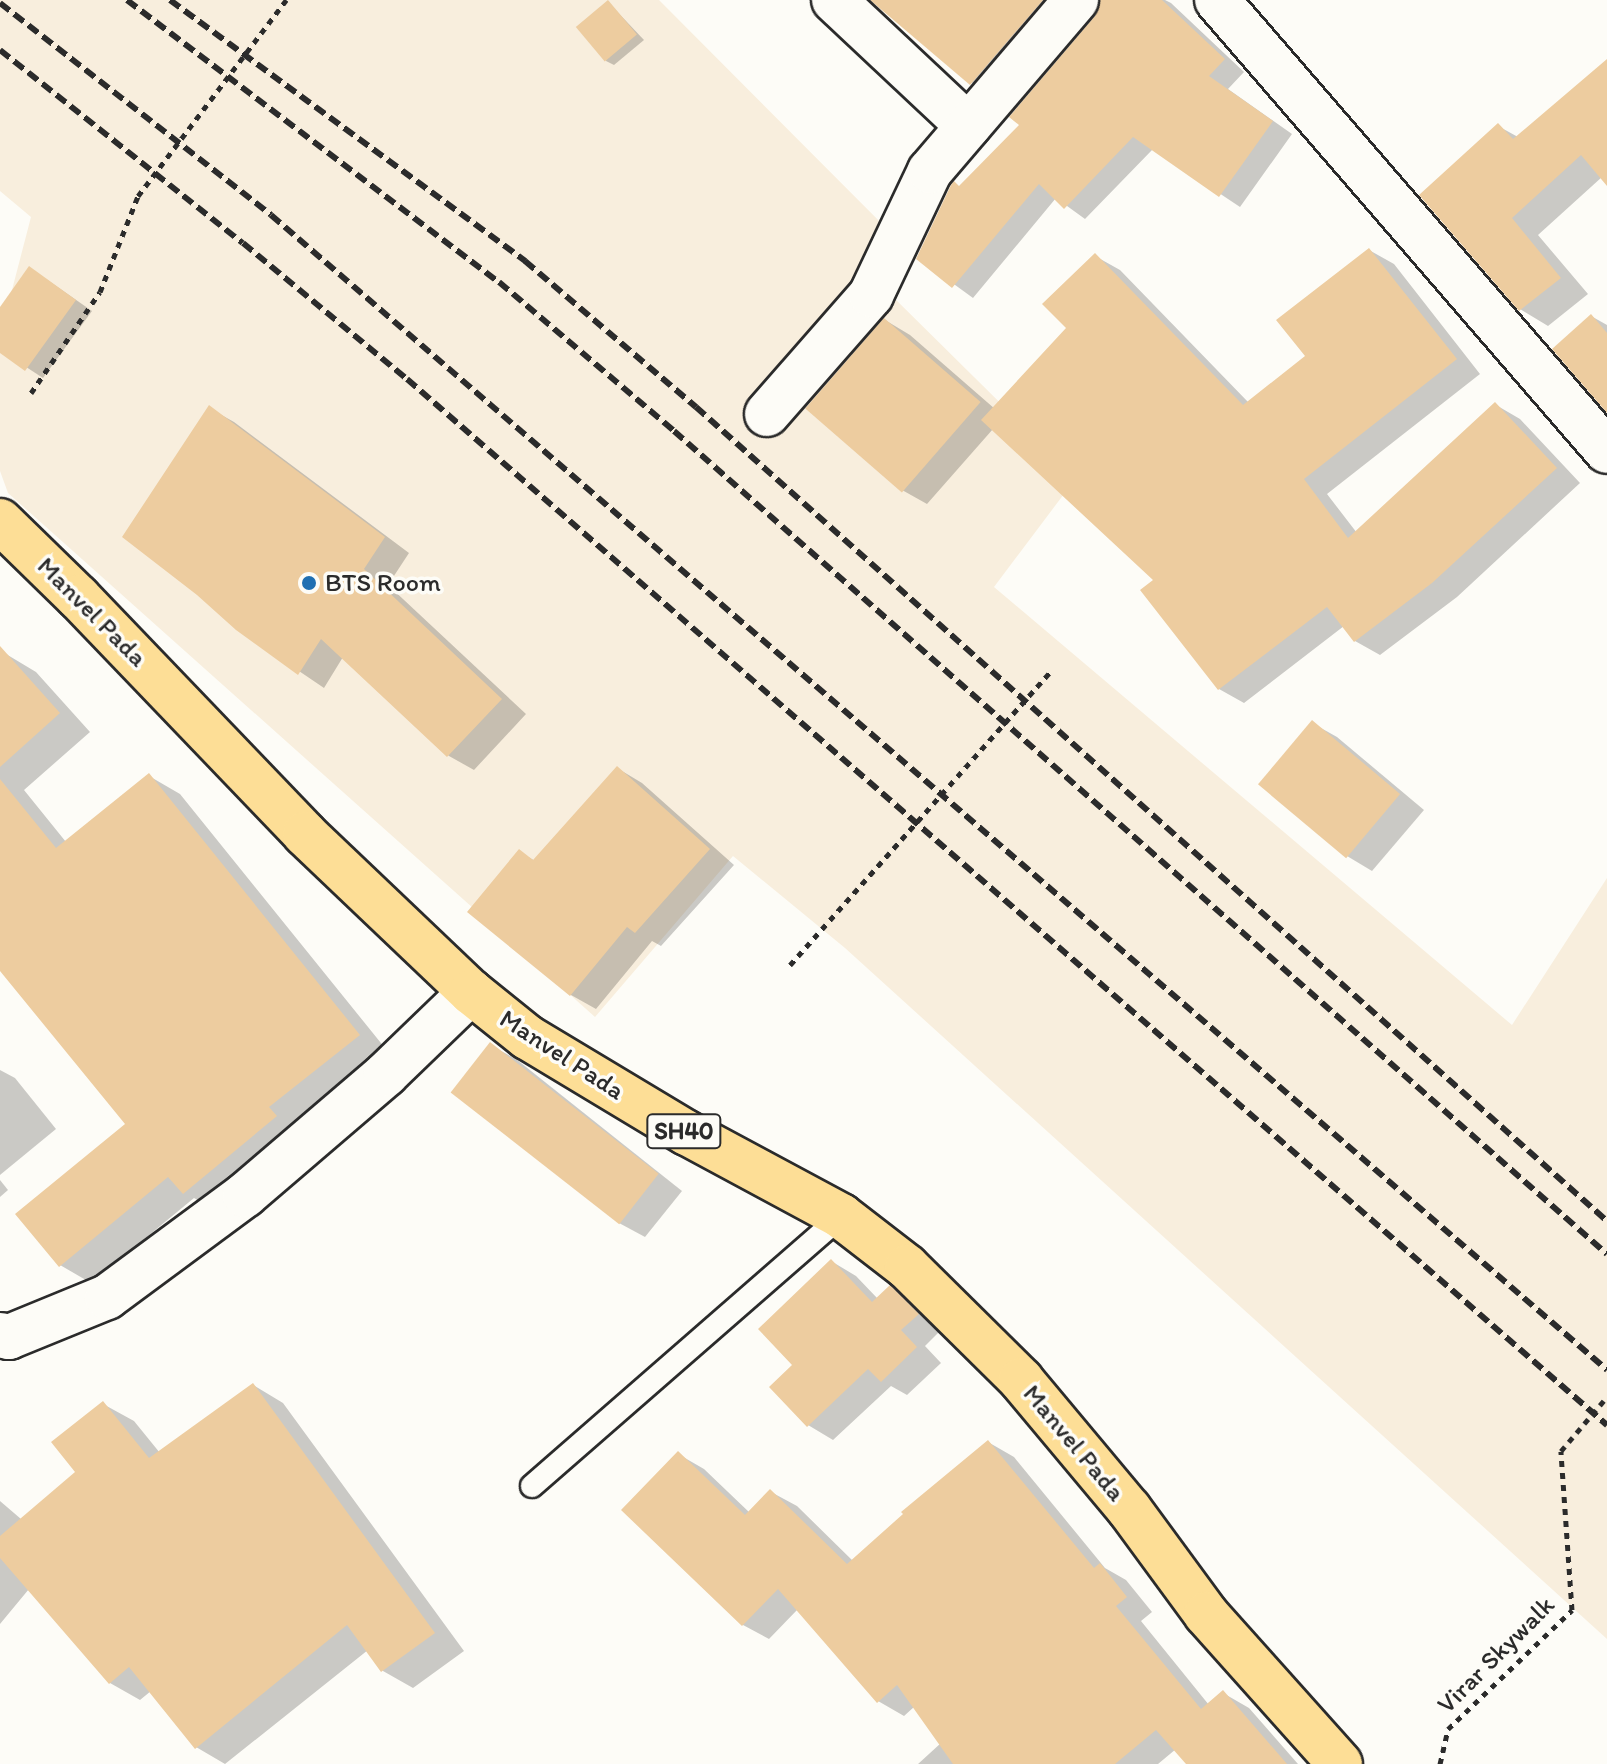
<!DOCTYPE html>
<html>
<head>
<meta charset="utf-8">
<style>
  body { margin:0 }
  #map { position:relative; width:1607px; height:1764px; overflow:hidden; background:#fdfcf7; font-family:Itim,sans-serif }
  div>[style] { position:absolute }
  .built>* { inset:0; background:#f8eedd }
  .shadow>* { inset:0; background:#0003 }
  .building>* { inset:0; background:#edcc9f; transform-origin:0 0 }
  .roads { filter:drop-shadow(2px 0 #2b2b2b) drop-shadow(-2px 0 #2b2b2b) drop-shadow(0 2px #2b2b2b) drop-shadow(0 -2px #2b2b2b) }
  .service>* { height:22px; margin:-11px; padding:0 11px; transform-origin:11px; border-radius:11px; background:#fdfcf7 }
  .minor>* { height:44px; margin:-22px; padding:0 22px; transform-origin:22px; border-radius:22px; background:#fdfcf7 }
  .primary>* { height:44px; margin:-22px; padding:0 22px; transform-origin:22px; border-radius:22px; background:#fdde96 }
  .rail>* { height:6px; margin-top:-3px; transform-origin:0; background:repeating-linear-gradient(90deg,#2b2b2b 0 12px,transparent 0 18px) }
  .path-bridge>* { height:5px; margin-top:-2.5px; transform-origin:0; background:repeating-linear-gradient(90deg,#2b2b2b 0 6px,transparent 0 12px) }
  .dots>* { width:22px; height:22px; translate:-50% -50%; box-sizing:border-box; border:4px solid #fdfcf7; border-radius:50% }
  span { translate:-50% -50%; white-space:nowrap; text-align:center; line-height:1.15; -webkit-text-stroke:7px #fdfcf7; paint-order:stroke }
  .shield-label span { padding:2px 6px; background:#fdfcf7; border:2px solid; border-radius:6px; -webkit-text-stroke-width:0 }
  .shield-label { font-size:24px; color:#2b2b2b; font-weight:700 }
  .poi-label { font-size:26px; color:#2b2b2b }
  .left { translate:0 -50%; text-align:left }
  .street-label { font-size:26px; color:#2b2b2b }
</style>
</head>
<body>
<div id="map">
  <div class="built">
    <div style="clip-path:polygon(0 0,659px 0,916px 258px,887px 291px,1076px 478px,994px 587px,1512px 1025px,1607px 878px,1607px 1639px,845px 948px,733px 856px,595px 1017px,8px 493px,0 471px,0 336px,31px 217px,0 191px)"></div>
  </div>
  <div class="shadow">
    <div style="clip-path:polygon(875px 0,1083px 0,998px 99px,972px 83px)"></div>
    <div style="clip-path:polygon(1101px 0,1165px 0,1171px 3px,1244px 72px,1228px 89px,1292px 134px,1240px 207px,1153px 149px,1085px 219px,1056px 198px,973px 298px,918px 258px,960px 187px,1021px 125px,1097px 17px)"></div>
    <div style="clip-path:polygon(608px 2px,644px 40px,614px 65px,606px 61px)"></div>
    <div style="clip-path:polygon(1607px 61px,1607px 183px,1602px 177px,1538px 235px,1588px 294px,1548px 326px,1520px 309px,1498px 126px,1518px 137px)"></div>
    <div style="clip-path:polygon(1369px 250px,1394px 264px,1480px 374px,1327px 494px,1357px 533px,1496px 405px,1520px 419px,1580px 483px,1457px 597px,1380px 655px,1355px 641px,1344px 626px,1244px 703px,1219px 689px,1156px 580px,993px 429px,927px 504px,902px 490px,885px 320px,910px 335px,995px 409px,1069px 328px,1095px 256px,1120px 270px,1249px 403px,1308px 356px)"></div>
    <div style="clip-path:polygon(46px 279px,92px 311px,43px 378px,0 350px,0 311px)"></div>
    <div style="clip-path:polygon(1591px 316px,1607px 325px,1607px 410px)"></div>
    <div style="clip-path:polygon(209px 408px,234px 422px,409px 553px,388px 585px,526px 714px,474px 770px,449px 756px,343px 657px,324px 688px,237px 629px)"></div>
    <div style="clip-path:polygon(6px 654px,36px 672px,90px 732px,24px 790px,66px 842px,149px 776px,180px 794px,389px 1053px,215px 1210px,194px 1198px,91px 1283px,60px 1265px,128px 1124px,0 968px,0 659px)"></div>
    <div style="clip-path:polygon(1312px 723px,1337px 737px,1424px 810px,1372px 871px,1347px 856px)"></div>
    <div style="clip-path:polygon(617px 768px,642px 783px,734px 865px,661px 946px,652px 941px,596px 1009px,571px 995px,470px 912px,520px 852px,535px 861px)"></div>
    <div style="clip-path:polygon(490px 1045px,516px 1059px,682px 1191px,645px 1237px,619px 1223px,453px 1091px)"></div>
    <div style="clip-path:polygon(0 1070px,15px 1078px,56px 1129px,0 1175px)"></div>
    <div style="clip-path:polygon(0 1180px,8px 1190px,0 1197px)"></div>
    <div style="clip-path:polygon(831px 1261px,856px 1276px,878px 1299px,890px 1288px,915px 1302px,942px 1329px,925px 1346px,941px 1363px,907px 1395px,891px 1386px,833px 1440px,808px 1425px,795px 1365px)"></div>
    <div style="clip-path:polygon(253px 1385px,283px 1403px,464px 1651px,413px 1688px,383px 1671px,368px 1650px,225px 1764px,196px 1747px,151px 1691px,140px 1700px,110px 1683px,29px 1589px,0 1624px,0 1501px,21px 1519px,78px 1472px,103px 1404px,134px 1421px,160px 1453px)"></div>
    <div style="clip-path:polygon(988px 1442px,1014px 1457px,1105px 1568px,1126px 1580px,1152px 1612px,1141px 1621px,1209px 1705px,1223px 1693px,1249px 1708px,1298px 1764px,1189px 1764px,1176px 1749px,1158px 1764px,918px 1764px,941px 1743px,914px 1707px,904px 1716px,878px 1701px,798px 1609px,769px 1639px,743px 1625px,678px 1454px,704px 1469px,750px 1513px,771px 1492px,797px 1506px,853px 1561px)"></div>
  </div>
  <div class="building">
    <div style="left:608px;top:0;width:45px;height:42px;rotate:50deg"></div>
    <div style="clip-path:polygon(870px 0,1043px 0,970px 85px)"></div>
    <div style="clip-path:polygon(1100px 0,1162px 0,1225px 59px,1209px 76px,1273px 121px,1219px 197px,1133px 137px,1064px 209px,1039px 184px,952px 288px,916px 259px,951px 185px,954px 181px,959px 186px,1019px 125px,1009px 117px,1095px 16px)"></div>
    <div style="clip-path:polygon(1607px 59px,1607px 186px,1581px 155px,1512px 218px,1561px 278px,1519px 311px,1419px 195px,1498px 123px,1513px 139px)"></div>
    <div style="clip-path:polygon(1369px 248px,1457px 359px,1304px 479px,1348px 538px,1495px 402px,1557px 468px,1432px 583px,1354px 642px,1327px 607px,1218px 690px,1140px 590px,1153px 580px,981px 420px,1066px 328px,1042px 304px,1095px 253px,1243px 405px,1305px 356px,1276px 320px)"></div>
    <div style="clip-path:polygon(29px 266px,76px 300px,25px 371px,0 353px,0 307px)"></div>
    <div style="clip-path:polygon(1591px 314px,1607px 333px,1607px 413px,1552px 349px)"></div>
    <div style="left:884px;top:318px;width:128px;height:120px;rotate:41deg"></div>
    <div style="clip-path:polygon(209px 405px,385px 537px,364px 569px,502px 699px,447px 757px,321px 639px,298px 675px,236px 630px,197px 595px,122px 537px)"></div>
    <div style="clip-path:polygon(0 646px,60px 713px,0 767px)"></div>
    <div style="left:1312px;top:720px;width:115px;height:84px;rotate:40deg"></div>
    <div style="clip-path:polygon(617px 766px,710px 849px,635px 933px,627px 927px,570px 996px,467px 912px,519px 849px,533px 860px)"></div>
    <div style="clip-path:polygon(149px 773px,360px 1035px,269px 1107px,277px 1116px,183px 1194px,168px 1177px,59px 1267px,15px 1214px,125px 1124px,0 971px,0 779px,56px 848px)"></div>
    <div style="left:490px;top:1042px;width:214px;height:64px;rotate:38deg"></div>
    <div style="clip-path:polygon(831px 1259px,872px 1302px,890px 1285px,919px 1314px,901px 1330px,917px 1347px,881px 1382px,868px 1369px,807px 1427px,769px 1387px,792px 1365px,758px 1329px)"></div>
    <div style="clip-path:polygon(253px 1383px,435px 1633px,381px 1672px,347px 1625px,195px 1749px,129px 1667px,109px 1684px,0 1558px,0 1536px,75px 1472px,51px 1442px,103px 1401px,149px 1458px)"></div>
    <div style="clip-path:polygon(988px 1440px,1094px 1568px,1100px 1563px,1127px 1597px,1116px 1606px,1201px 1709px,1223px 1690px,1287px 1764px,1186px 1764px,1156px 1730px,1115px 1764px,953px 1764px,897px 1685px,877px 1703px,778px 1589px,742px 1626px,621px 1510px,678px 1451px,745px 1515px,770px 1489px,847px 1564px,903px 1514px,901px 1512px)"></div>
  </div>
  <div class="roads">
    <div class="service">
      <div style="left:532px;top:1486px;width:410px;rotate:-41.1deg"></div>
    </div>
    <div class="minor">
      <div style="left:834px;top:0;width:184px;rotate:43.2deg"></div>
      <div style="left:1217px;top:0;width:596px;rotate:49.15deg"></div>
      <div style="left:767px;top:414px;width:158px;rotate:-48.8deg"></div>
      <div style="left:871px;top:295px;width:137px;rotate:-64.6deg"></div>
      <div style="left:930px;top:171px;width:225px;rotate:-49.5deg"></div>
      <div style="left:0;top:1335px;width:9px;rotate:13deg"></div>
      <div style="left:9px;top:1337px;width:106px;rotate:-22.2deg"></div>
      <div style="left:107px;top:1297px;width:172px;rotate:-36.5deg"></div>
      <div style="left:245px;top:1195px;width:186px;rotate:-40.6deg"></div>
      <div style="left:386px;top:1074px;width:118px;rotate:-44deg"></div>
    </div>
    <div class="primary">
      <div style="left:0;top:521px;width:109px;rotate:44.3deg"></div>
      <div style="left:78px;top:597px;width:328px;rotate:46.2deg"></div>
      <div style="left:305px;top:834px;width:229px;rotate:43.6deg"></div>
      <div style="left:471px;top:992px;width:72px;rotate:38.8deg"></div>
      <div style="left:527px;top:1037px;width:187px;rotate:31deg"></div>
      <div style="left:687px;top:1133px;width:175px;rotate:28.3deg"></div>
      <div style="left:841px;top:1216px;width:83px;rotate:37.7deg"></div>
      <div style="left:907px;top:1267px;width:161px;rotate:44.7deg"></div>
      <div style="left:1021px;top:1380px;width:168px;rotate:50.1deg"></div>
      <div style="left:1129px;top:1509px;width:130px;rotate:53.7deg"></div>
      <div style="left:1206px;top:1614px;width:201px;rotate:48.2deg"></div>
    </div>
  </div>
  <div class="rail">
    <div style="left:127px;top:0;width:467px;rotate:37.2deg"></div>
    <div style="left:499px;top:282px;width:230px;rotate:40.4deg"></div>
    <div style="left:674px;top:431px;width:1244px;rotate:41.42deg"></div>
    <div style="left:170px;top:0;width:441px;rotate:36.3deg"></div>
    <div style="left:525px;top:261px;width:225px;rotate:40.5deg"></div>
    <div style="left:696px;top:407px;width:1222px;rotate:41.78deg"></div>
    <div style="left:0;top:3px;width:344px;rotate:38deg"></div>
    <div style="left:271px;top:215px;width:1766px;rotate:40.84deg"></div>
    <div style="left:0;top:50px;width:310px;rotate:38.5deg"></div>
    <div style="left:243px;top:243px;width:213px;rotate:39.7deg"></div>
    <div style="left:407px;top:379px;width:1592px;rotate:41.08deg"></div>
  </div>
  <div class="path-bridge">
    <div style="left:31px;top:393px;width:122px;rotate:-55.7deg"></div>
    <div style="left:100px;top:292px;width:103px;rotate:-68.4deg"></div>
    <div style="left:138px;top:196px;width:246px;rotate:-52.9deg"></div>
    <div style="left:790px;top:965px;width:392px;rotate:-48.4deg"></div>
    <div style="left:1440px;top:1764px;width:36px;rotate:-77deg"></div>
    <div style="left:1448px;top:1729px;width:172px;rotate:-43.8deg"></div>
    <div style="left:1572px;top:1610px;width:159px;rotate:-94deg"></div>
    <div style="left:1561px;top:1451px;width:71px;rotate:-49.6deg"></div>
  </div>
  <div class="dots">
    <div style="left:309px;top:583px;background:#1f6fb2"></div>
  </div>
  <div class="shield-label">
    <span style="left:684px;top:1131px">SH40</span>
  </div>
  <div class="poi-label">
    <span class="left" style="left:325px;top:583px">BTS Room</span>
  </div>
  <div class="street-label">
    <span style="left:92px;top:612px;rotate:45deg">Manvel Pada</span>
    <span style="left:562px;top:1055px;rotate:33deg">Manvel Pada</span>
    <span style="left:1074px;top:1443px;rotate:50deg">Manvel Pada</span>
    <span style="left:1496px;top:1655px;rotate:-45deg">Virar Skywalk</span>
  </div>
</div>
</body>
</html>
